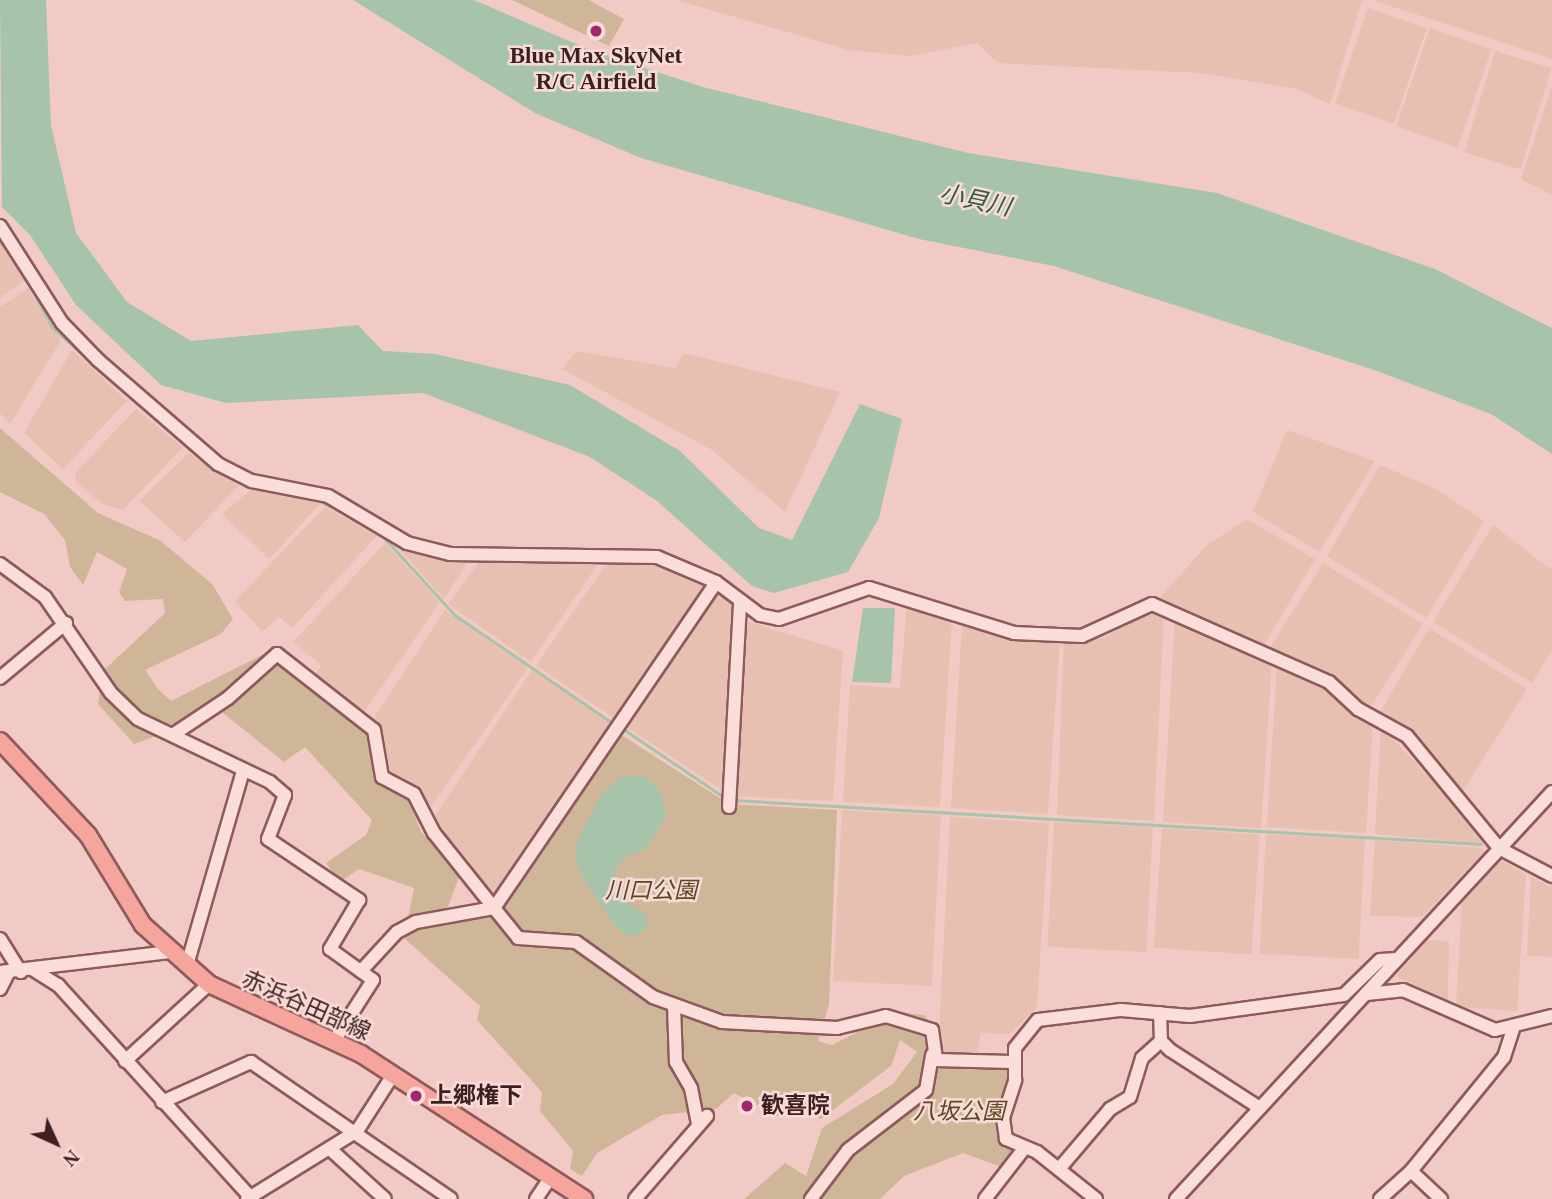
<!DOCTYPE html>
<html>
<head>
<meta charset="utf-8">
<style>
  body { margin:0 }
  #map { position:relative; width:1552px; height:1199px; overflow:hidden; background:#f1cac5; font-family:"Times New Roman","Noto Sans JP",serif }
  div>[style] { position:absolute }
  .farmland>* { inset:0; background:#e7c0b2; transform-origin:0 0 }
  .green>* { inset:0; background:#d0b698 }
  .water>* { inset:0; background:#a7c4ab }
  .stream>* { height:2.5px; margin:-1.25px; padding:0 1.25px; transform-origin:1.25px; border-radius:1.25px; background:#a7c4ab }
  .roads { filter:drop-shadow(2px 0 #8e5a5c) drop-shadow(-2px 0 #8e5a5c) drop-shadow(0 2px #8e5a5c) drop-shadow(0 -2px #8e5a5c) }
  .minor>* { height:12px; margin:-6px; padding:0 6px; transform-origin:6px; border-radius:6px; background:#fbddd9 }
  .major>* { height:16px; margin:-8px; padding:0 8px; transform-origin:8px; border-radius:8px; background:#f6a59c }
  .dots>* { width:19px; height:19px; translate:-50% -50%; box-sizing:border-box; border:4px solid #f8dad6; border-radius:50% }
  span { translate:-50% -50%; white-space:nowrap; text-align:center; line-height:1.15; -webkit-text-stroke:5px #f8dad6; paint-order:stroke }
  .poi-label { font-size:23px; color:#3d1e21; font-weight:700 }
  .left { translate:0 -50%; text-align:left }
  .park-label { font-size:23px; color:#5b4824; font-style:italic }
  .street-label { font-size:23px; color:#3d1e21 }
  .water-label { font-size:24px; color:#2d5d3e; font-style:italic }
  .north { position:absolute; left:21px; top:1108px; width:70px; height:70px; -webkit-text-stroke:5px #f8dad6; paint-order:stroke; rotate:135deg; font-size:19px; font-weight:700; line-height:28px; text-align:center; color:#3d1e21 }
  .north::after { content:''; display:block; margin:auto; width:24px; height:32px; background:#3d1e21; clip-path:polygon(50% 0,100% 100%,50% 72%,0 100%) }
</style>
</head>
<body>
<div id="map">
  <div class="farmland">
    <div style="clip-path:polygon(676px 0,1362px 0,1330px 104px,1297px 89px,1201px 73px,997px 63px,977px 43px,910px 56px,849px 50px)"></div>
    <div style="clip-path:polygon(1372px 0,1552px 0,1552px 59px,1498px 41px)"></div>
    <div style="left:1368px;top:8px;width:62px;height:101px;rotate:19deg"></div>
    <div style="left:1430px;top:28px;width:65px;height:104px;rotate:19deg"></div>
    <div style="left:1495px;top:51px;width:59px;height:106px;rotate:17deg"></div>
    <div style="clip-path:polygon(1552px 86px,1552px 195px,1521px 179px)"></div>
    <div style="clip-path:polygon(0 243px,25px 280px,0 298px)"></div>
    <div style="clip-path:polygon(28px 288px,61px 340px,10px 424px,0 413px,0 307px)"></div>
    <div style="clip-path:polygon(72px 350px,127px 401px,63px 469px,24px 433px)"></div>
    <div style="clip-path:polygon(577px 351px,675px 368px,684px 353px,840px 392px,785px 512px,712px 450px,562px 369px)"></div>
    <div style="clip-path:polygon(136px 409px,183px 447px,123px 510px,102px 504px,75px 481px,76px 472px)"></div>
    <div style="clip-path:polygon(1287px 430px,1375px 461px,1319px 552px,1253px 512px)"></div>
    <div style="clip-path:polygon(189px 453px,238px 486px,185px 542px,139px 501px)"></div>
    <div style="clip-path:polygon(1380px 465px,1438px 490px,1484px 521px,1426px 618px,1327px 556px)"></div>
    <div style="clip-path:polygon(252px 489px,321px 503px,269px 559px,222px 514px)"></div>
    <div style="clip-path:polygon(325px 507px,377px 536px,292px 628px,279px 617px,262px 632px,235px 601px)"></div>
    <div style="clip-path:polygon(1247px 519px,1315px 559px,1264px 645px,1158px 600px,1207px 545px)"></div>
    <div style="clip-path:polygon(1493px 525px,1552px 570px,1552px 650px,1532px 683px,1433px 622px)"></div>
    <div style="clip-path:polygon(385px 543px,440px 602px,363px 714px,326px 685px,316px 673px,321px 665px,293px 642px)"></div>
    <div style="clip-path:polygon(396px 545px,441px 558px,469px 560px,444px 599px)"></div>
    <div style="clip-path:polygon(602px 558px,531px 662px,448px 604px,482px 559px)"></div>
    <div style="clip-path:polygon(610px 559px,654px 561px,709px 584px,618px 721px,536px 665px)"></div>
    <div style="clip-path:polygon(1323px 563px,1423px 624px,1370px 708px,1323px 672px,1270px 648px)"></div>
    <div style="clip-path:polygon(717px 591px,735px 607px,723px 791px,625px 726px)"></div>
    <div style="clip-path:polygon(907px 604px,952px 619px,940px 807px,843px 802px,850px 685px,900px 688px)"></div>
    <div style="clip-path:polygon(1153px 609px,1164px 613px,1154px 821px,1057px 815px,1064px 640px,1104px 638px)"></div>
    <div style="clip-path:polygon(445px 610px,528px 668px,431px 807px,418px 788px,386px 774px,373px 719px)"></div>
    <div style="clip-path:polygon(1175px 618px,1272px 661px,1261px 828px,1163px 822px)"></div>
    <div style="clip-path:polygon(743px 620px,843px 651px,833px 801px,733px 796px)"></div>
    <div style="clip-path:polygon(962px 623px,1011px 638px,1060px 640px,1048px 814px,951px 808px)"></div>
    <div style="clip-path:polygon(1429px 628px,1527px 689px,1459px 797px,1379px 714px)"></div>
    <div style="clip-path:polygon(1277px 663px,1313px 678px,1373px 721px,1366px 833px,1267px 827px)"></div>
    <div style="clip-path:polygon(532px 670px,614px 726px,497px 898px,435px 827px,435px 816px)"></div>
    <div style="clip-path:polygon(1381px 726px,1489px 841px,1486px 844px,1375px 834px)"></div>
    <div style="left:842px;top:810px;width:99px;height:171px;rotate:3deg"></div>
    <div style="clip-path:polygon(950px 817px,1049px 823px,1037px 1007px,1010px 1034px,981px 1033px,976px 1058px,938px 1053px)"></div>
    <div style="left:1054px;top:822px;width:99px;height:125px;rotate:3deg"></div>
    <div style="left:1162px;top:828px;width:98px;height:120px;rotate:4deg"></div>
    <div style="left:1266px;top:834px;width:99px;height:120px;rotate:3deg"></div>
    <div style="clip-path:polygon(1375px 840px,1481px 848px,1485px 851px,1422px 917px,1370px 916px)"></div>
    <div style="clip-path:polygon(1501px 860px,1526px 874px,1517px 1011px,1456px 1007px,1462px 900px)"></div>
    <div style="clip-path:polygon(1531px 877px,1552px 887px,1552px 957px,1527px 956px)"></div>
    <div style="clip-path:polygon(1427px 940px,1449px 941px,1448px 1001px,1396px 976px)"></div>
  </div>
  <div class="green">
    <div style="clip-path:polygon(512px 0,589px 0,624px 19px,609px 46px)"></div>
    <div style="clip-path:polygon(0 428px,98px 513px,161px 541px,213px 585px,233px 619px,221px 634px,145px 670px,158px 689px,171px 701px,266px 653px,311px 687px,366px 732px,379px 779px,408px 798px,421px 832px,461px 872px,447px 909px,453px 917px,497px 911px,620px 734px,729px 804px,837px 810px,829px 1005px,818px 1041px,832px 1045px,898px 1012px,924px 1015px,940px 1034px,939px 1060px,1011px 1062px,1015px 1080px,1004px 1101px,1009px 1147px,1016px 1153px,1004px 1168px,963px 1153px,904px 1176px,880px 1199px,744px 1199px,785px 1163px,806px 1176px,822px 1128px,893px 1084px,917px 1052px,900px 1040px,891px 1066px,821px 1119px,806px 1109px,777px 1116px,734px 1093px,716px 1109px,662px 1115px,597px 1153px,582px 1176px,570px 1169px,573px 1151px,540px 1111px,542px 1092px,477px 1020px,480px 1006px,404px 938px,414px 888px,359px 869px,340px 882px,326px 863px,366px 835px,372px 820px,305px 747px,284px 762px,212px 704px,173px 730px,134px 744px,98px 704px,103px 671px,165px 613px,163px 599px,125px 601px,119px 592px,127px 569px,97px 552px,83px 585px,70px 567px,65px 540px,44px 514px,0 492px)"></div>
  </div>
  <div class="water">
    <div style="clip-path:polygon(0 0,46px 0,51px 125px,76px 233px,127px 302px,191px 341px,358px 325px,383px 351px,435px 354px,570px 385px,680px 451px,759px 528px,792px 540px,860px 404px,902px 419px,879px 518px,848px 572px,774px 593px,752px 586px,657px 501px,590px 457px,423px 393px,226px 403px,161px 385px,76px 305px,30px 235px,2px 207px)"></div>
    <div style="clip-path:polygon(353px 0,474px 0,590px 50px,703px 87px,968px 153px,1217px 193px,1435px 269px,1552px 328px,1552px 454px,1491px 414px,1374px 370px,1054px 266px,919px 239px,641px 158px,535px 113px)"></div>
    <div style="clip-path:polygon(863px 608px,895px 608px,891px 683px,852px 682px)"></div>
    <div style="clip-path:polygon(622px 776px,645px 776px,661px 793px,666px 816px,646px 850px,626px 856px,615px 870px,623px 900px,647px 916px,648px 927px,639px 935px,624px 935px,612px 922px,580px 873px,574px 848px,601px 795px)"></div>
  </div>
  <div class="stream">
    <div style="left:0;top:241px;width:22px;rotate:51deg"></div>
    <div style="left:30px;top:285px;width:49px;rotate:61.9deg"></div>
    <div style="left:53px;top:328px;width:53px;rotate:41.2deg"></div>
    <div style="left:100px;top:370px;width:137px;rotate:40.6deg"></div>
    <div style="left:217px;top:470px;width:28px;rotate:26deg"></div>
    <div style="left:262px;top:489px;width:21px;rotate:11deg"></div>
    <div style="left:316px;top:499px;width:36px;rotate:27deg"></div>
    <div style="left:381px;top:534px;width:110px;rotate:47.6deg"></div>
    <div style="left:455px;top:615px;width:191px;rotate:34.4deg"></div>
    <div style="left:622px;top:728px;width:123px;rotate:34.1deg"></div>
    <div style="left:733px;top:800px;width:749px;rotate:3.37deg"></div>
  </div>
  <div class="roads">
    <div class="minor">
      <div style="left:0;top:226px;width:115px;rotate:57.4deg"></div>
      <div style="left:62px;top:323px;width:52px;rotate:45.8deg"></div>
      <div style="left:98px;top:360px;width:159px;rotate:40.9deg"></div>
      <div style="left:218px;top:464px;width:38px;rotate:27deg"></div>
      <div style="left:252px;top:481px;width:77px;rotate:11.2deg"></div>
      <div style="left:328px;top:496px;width:92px;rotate:30.7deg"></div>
      <div style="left:407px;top:543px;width:44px;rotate:14.3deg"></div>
      <div style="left:450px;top:554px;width:207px;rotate:0.8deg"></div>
      <div style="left:657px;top:557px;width:64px;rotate:23deg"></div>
      <div style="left:716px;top:582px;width:55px;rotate:36.9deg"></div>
      <div style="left:760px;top:615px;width:19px;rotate:12deg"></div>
      <div style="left:779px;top:619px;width:95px;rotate:-19deg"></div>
      <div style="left:869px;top:588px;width:152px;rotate:17.2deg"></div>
      <div style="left:1014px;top:633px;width:68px;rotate:2.5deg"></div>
      <div style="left:1082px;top:636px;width:77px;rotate:-24.6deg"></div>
      <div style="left:1152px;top:604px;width:193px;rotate:23.8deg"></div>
      <div style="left:1329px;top:682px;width:40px;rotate:43deg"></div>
      <div style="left:1358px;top:709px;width:56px;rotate:28.9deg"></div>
      <div style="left:1407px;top:736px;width:145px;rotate:50.6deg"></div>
      <div style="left:1499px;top:848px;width:60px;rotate:27.8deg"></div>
      <div style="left:0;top:564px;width:56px;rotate:36.3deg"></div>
      <div style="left:45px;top:597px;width:116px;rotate:55.5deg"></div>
      <div style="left:111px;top:693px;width:37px;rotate:44deg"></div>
      <div style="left:138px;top:719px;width:146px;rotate:25.5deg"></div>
      <div style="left:270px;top:782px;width:20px;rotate:41deg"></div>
      <div style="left:285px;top:795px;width:47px;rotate:111.1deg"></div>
      <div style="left:268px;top:839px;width:110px;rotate:33.8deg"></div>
      <div style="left:359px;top:900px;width:57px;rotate:120.6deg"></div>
      <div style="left:330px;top:949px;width:53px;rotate:35.8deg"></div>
      <div style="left:373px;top:980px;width:72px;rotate:122.6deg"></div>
      <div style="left:0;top:678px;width:86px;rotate:-39.8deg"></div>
      <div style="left:174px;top:734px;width:65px;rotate:-33.7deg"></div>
      <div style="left:228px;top:698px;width:66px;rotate:-41.9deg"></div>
      <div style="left:277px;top:654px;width:123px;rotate:38.1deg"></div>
      <div style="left:374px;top:730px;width:48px;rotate:80.3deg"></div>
      <div style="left:382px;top:777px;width:36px;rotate:28deg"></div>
      <div style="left:414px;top:794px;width:44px;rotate:62.9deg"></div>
      <div style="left:434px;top:833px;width:96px;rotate:51.3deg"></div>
      <div style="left:494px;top:908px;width:394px;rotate:-55.7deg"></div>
      <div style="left:729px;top:807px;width:204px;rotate:-86.9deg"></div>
      <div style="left:0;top:939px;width:39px;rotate:58deg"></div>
      <div style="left:187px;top:965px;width:202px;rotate:-73.9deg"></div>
      <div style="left:32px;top:969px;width:31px;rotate:32deg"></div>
      <div style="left:58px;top:985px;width:289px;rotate:47.8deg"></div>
      <div style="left:361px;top:971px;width:53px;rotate:-47.3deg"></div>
      <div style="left:397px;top:932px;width:21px;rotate:-28deg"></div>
      <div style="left:416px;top:922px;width:79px;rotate:-10.2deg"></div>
      <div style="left:494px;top:908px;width:38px;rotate:51deg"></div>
      <div style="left:518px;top:938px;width:58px;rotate:3.9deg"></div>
      <div style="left:576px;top:942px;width:95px;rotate:35.5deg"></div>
      <div style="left:653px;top:997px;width:73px;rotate:19.9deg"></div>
      <div style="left:722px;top:1022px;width:115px;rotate:3deg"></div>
      <div style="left:837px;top:1028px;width:50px;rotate:-13.8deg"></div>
      <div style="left:886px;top:1016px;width:48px;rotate:16.9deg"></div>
      <div style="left:932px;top:1030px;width:30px;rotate:82deg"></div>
      <div style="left:936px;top:1060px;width:75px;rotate:1.5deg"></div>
      <div style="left:0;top:972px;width:171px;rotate:-6.7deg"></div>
      <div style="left:0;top:989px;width:18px;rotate:-63deg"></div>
      <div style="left:1367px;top:994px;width:36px;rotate:-6deg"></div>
      <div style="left:1403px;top:990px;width:100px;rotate:23.5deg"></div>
      <div style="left:1495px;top:1030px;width:59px;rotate:-13.8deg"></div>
      <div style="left:674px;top:1006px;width:56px;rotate:88deg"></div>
      <div style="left:676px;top:1062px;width:30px;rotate:60deg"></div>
      <div style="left:691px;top:1088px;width:37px;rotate:79deg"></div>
      <div style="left:1160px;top:1013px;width:28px;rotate:88deg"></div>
      <div style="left:1161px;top:1041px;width:13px;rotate:45deg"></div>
      <div style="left:1170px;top:1050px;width:107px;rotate:32.8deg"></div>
      <div style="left:125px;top:1061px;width:114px;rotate:-42.5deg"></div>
      <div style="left:162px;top:1102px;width:98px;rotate:-24.2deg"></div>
      <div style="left:251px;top:1062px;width:242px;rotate:34.4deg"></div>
      <div style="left:330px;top:1149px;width:74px;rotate:42.3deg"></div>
      <div style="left:1059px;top:1169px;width:79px;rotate:-49.6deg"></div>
      <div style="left:1110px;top:1109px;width:23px;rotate:-31deg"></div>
      <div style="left:1130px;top:1097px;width:41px;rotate:-72.9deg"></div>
      <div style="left:1142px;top:1058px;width:25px;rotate:-42deg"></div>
      <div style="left:1411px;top:1171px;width:41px;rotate:43deg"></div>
      <div style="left:247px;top:1199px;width:129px;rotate:-31.7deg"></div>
      <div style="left:357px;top:1131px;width:67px;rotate:-57.3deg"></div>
      <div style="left:536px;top:1199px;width:27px;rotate:-56deg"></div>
      <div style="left:635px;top:1199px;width:110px;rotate:-49.1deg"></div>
      <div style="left:811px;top:1199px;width:61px;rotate:-52.9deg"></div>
      <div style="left:848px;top:1150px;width:98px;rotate:-37.6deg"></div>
      <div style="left:926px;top:1090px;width:36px;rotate:-80deg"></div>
      <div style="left:985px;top:1199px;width:62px;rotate:-52.2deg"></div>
      <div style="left:1096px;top:1199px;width:75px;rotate:-141.5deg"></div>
      <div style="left:1037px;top:1152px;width:34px;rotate:-157deg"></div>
      <div style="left:1006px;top:1139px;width:21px;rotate:-98deg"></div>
      <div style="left:1003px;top:1118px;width:40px;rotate:-72deg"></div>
      <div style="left:1015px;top:1080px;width:32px;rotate:-90deg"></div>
      <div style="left:1015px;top:1048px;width:36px;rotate:-51deg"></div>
      <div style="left:1038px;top:1020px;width:84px;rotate:-6.9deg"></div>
      <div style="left:1121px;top:1010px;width:69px;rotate:5deg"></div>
      <div style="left:1190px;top:1016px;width:155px;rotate:-7.8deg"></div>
      <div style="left:1344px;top:995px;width:50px;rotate:-44.2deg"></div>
      <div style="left:1380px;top:960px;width:17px;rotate:-3deg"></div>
      <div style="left:1176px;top:1199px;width:554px;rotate:-47.27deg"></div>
      <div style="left:1380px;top:1199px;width:42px;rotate:-42.1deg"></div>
      <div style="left:1411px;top:1171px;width:147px;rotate:-50.8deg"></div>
      <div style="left:1504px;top:1057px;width:29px;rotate:-72deg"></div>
    </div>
    <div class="major">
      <div style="left:0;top:741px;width:129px;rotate:46.9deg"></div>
      <div style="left:88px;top:835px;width:105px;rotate:58.6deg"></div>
      <div style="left:143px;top:925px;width:89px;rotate:41.8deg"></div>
      <div style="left:209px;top:984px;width:167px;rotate:24.7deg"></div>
      <div style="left:361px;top:1054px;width:266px;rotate:33deg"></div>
    </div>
  </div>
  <div class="dots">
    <div style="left:596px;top:31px;background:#a1266e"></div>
    <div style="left:416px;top:1096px;background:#a1266e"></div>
    <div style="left:747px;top:1106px;background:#a1266e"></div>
  </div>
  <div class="poi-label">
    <span style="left:596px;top:69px">Blue Max SkyNet<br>R/C Airfield</span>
    <span class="left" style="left:430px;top:1096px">上郷権下</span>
    <span class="left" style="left:761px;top:1106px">歓喜院</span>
  </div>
  <div class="park-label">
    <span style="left:651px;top:891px">川口公園</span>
    <span style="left:959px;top:1112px">八坂公園</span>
  </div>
  <div class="street-label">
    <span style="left:306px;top:1006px;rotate:24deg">赤浜谷田部線</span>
  </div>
  <div class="water-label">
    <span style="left:975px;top:201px;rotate:12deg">小貝川</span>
  </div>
  <div class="north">N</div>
</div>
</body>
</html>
